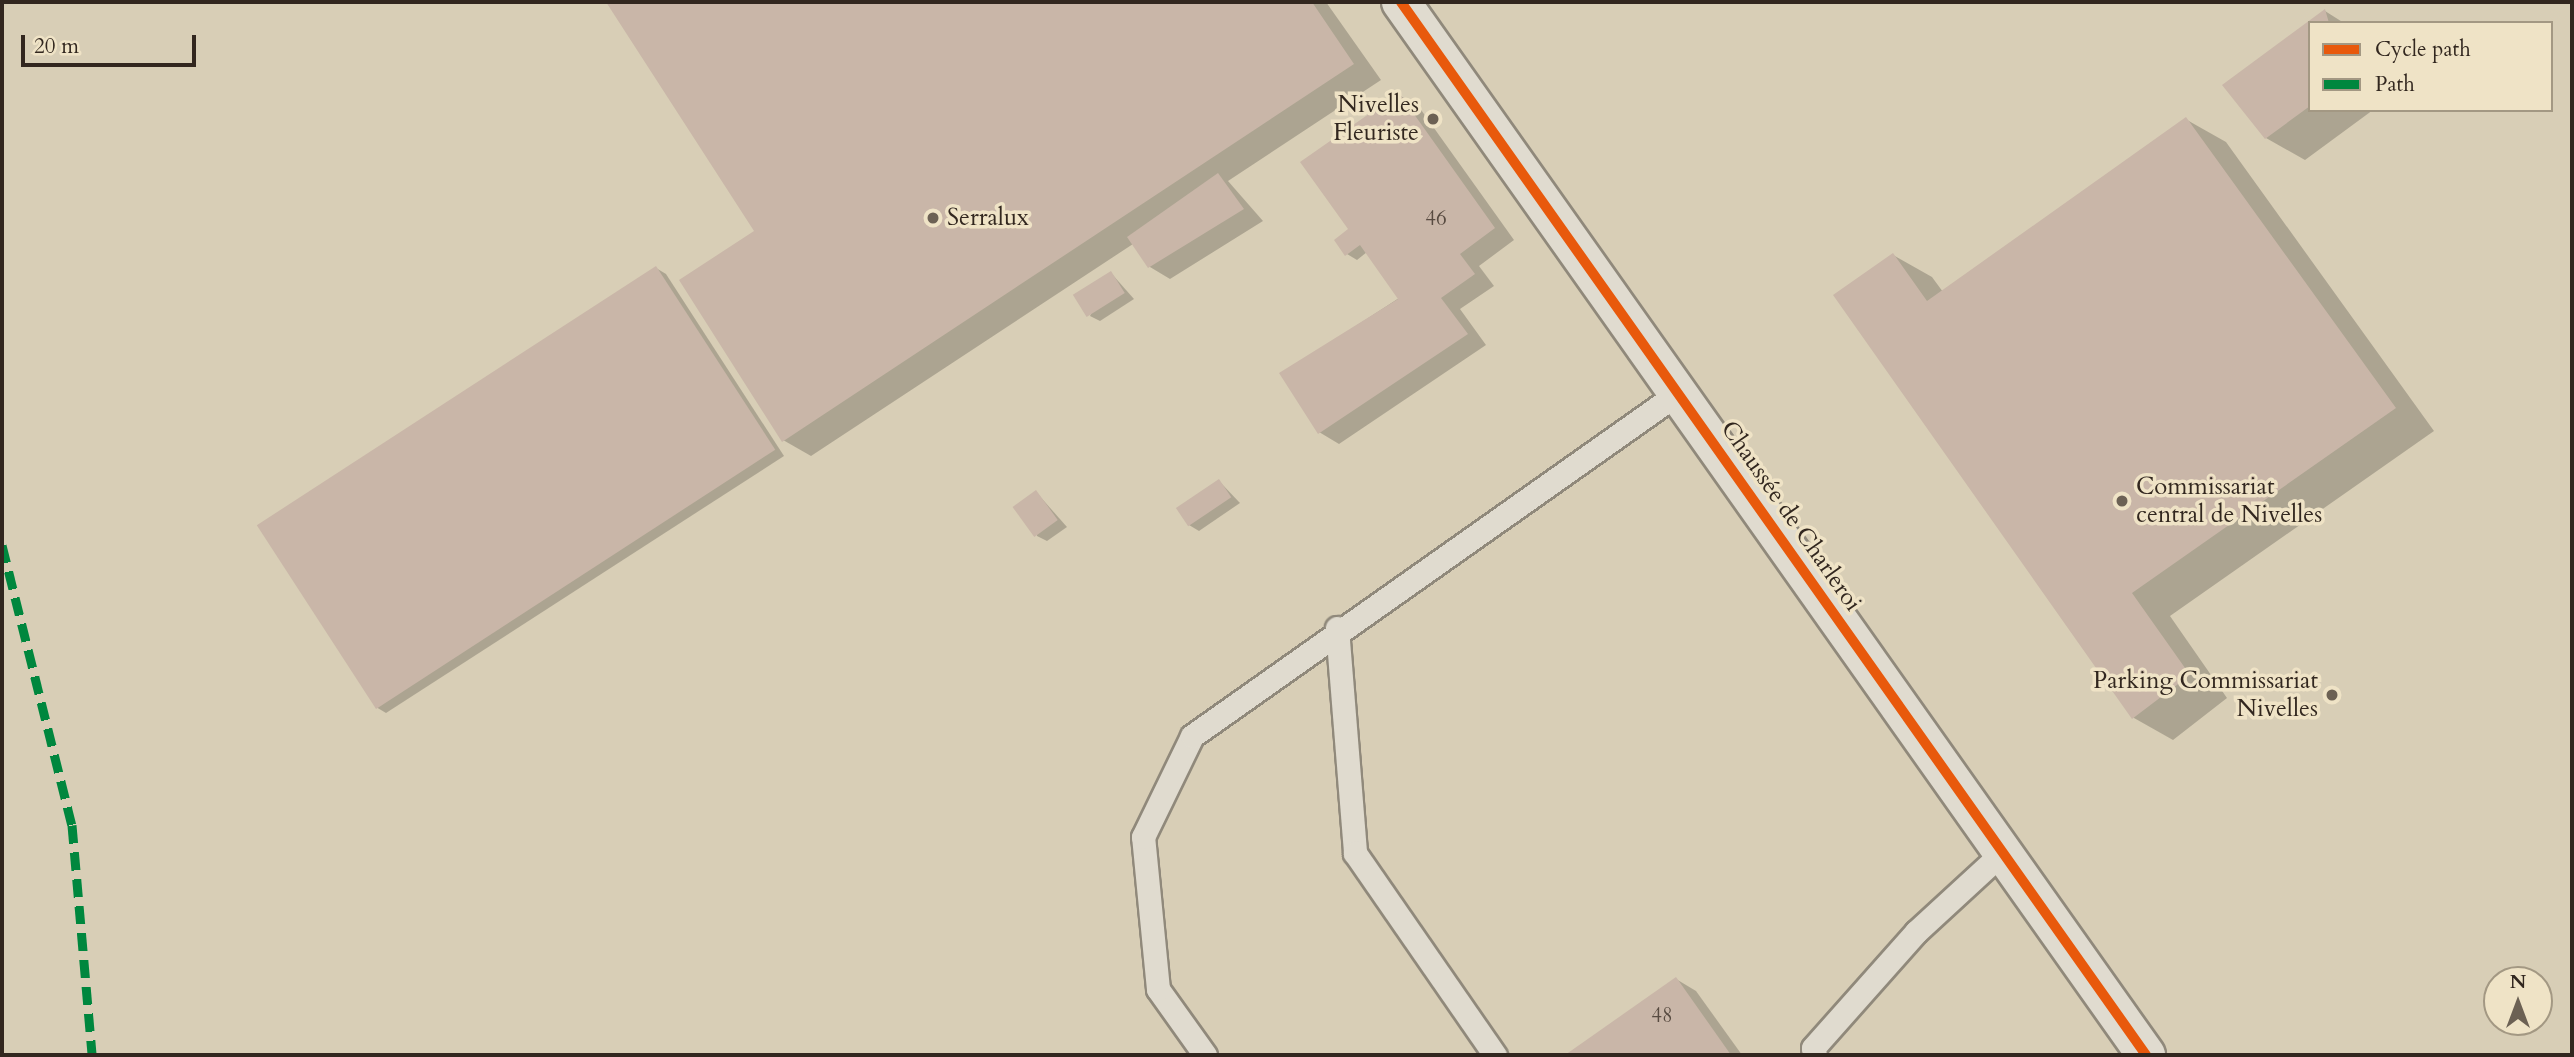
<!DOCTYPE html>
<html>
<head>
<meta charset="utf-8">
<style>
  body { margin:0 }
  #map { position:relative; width:2574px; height:1057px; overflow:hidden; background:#d8ceb6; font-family:Cardo,serif }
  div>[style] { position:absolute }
  .shadow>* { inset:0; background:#0003 }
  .building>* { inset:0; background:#c9b6a8; transform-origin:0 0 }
  .roads { filter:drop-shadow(2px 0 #90897b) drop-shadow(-2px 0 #90897b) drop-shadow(0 2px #90897b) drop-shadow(0 -2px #90897b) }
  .lane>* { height:23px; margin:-11.5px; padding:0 11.5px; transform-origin:11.5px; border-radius:11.5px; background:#e0dbcf }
  .secondary>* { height:38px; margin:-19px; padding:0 19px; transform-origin:19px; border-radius:19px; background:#e0dbcf }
  .quiet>* { height:9px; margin-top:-4.5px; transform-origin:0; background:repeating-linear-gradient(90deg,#00873e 0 18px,transparent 0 27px) }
  .cycleway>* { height:10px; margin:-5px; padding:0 5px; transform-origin:5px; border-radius:5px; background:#e8590c }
  .dots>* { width:19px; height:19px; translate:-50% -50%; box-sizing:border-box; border:4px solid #efe3c6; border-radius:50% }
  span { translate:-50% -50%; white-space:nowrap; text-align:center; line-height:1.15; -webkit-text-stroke:7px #efe3c6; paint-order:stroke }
  .number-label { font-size:21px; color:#584b41 }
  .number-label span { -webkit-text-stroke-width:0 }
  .poi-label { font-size:24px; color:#32271f }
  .right { translate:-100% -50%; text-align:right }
  .left { translate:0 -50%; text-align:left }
  .street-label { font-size:24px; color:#32271f }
  .frame { position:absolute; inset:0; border:4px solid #32271f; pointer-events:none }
  .legend { position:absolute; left:2308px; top:21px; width:245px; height:91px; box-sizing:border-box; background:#efe3c6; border:2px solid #a39883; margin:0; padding:9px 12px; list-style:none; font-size:21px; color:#32271f }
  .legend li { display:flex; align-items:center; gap:14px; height:35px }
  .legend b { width:35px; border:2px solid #a39883 }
  .north { position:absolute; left:2483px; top:966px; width:70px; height:70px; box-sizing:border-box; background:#efe3c6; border:2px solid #a39883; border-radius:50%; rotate:0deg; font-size:19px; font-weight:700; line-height:28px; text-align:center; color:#32271f }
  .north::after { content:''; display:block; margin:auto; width:24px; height:32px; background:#6c6154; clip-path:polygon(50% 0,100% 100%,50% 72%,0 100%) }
  .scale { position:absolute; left:21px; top:35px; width:175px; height:32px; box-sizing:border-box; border:4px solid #32271f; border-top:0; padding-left:9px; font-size:21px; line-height:24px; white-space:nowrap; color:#32271f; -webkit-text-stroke:5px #efe3c6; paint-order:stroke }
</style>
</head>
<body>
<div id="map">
  <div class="shadow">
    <div style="clip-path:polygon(608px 2px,1326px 2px,1381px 80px,1228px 181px,1263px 221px,1170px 279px,1150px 267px,1133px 244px,811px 456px,783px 440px,756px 232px)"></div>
    <div style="clip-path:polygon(2325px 11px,2344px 23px,2310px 23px,2310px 110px,2373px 110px,2305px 160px,2266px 138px,2225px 86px)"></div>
    <div style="clip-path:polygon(1399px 95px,1419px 107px,1514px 240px,1479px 266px,1494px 286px,1460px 309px,1486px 345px,1339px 444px,1319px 432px,1282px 374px,1399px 298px,1367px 252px,1357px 260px,1347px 254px)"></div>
    <div style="clip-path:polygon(2187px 120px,2226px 142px,2434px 431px,2170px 616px,2227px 698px,2173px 740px,2134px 718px,1893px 255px,1932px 277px,1943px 292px)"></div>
    <div style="clip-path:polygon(656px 268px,666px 274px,784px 456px,386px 713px,376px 707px)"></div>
    <div style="clip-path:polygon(1111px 273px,1134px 299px,1100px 321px,1090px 316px)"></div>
    <div style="clip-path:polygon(1219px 481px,1240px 503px,1199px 531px,1189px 525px)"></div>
    <div style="clip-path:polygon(1036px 492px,1067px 527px,1047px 541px,1037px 536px)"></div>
    <div style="clip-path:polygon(1676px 979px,1696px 991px,1742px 1055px,1567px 1055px)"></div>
  </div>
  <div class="building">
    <div style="clip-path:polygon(606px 2px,1312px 2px,1354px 64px,782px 442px,679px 280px,754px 231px)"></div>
    <div style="clip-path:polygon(2325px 9px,2329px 23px,2310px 23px,2310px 106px,2265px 139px,2222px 85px)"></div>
    <div style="clip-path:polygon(1399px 93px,1495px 228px,1460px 254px,1475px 274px,1441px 298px,1468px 334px,1318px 434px,1279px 373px,1398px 299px,1360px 245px,1345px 256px,1334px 240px,1348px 229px,1300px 162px)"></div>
    <div style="clip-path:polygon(2186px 117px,2396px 408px,2132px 593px,2190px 675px,2132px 719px,1833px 295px,1893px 253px,1927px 301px)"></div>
    <div style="clip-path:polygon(1218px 173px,1244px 209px,1148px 268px,1127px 237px)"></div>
    <div style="left:656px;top:266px;width:219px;height:476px;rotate:57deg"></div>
    <div style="left:1111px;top:271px;width:26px;height:45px;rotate:58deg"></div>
    <div style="left:1219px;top:479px;width:22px;height:52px;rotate:56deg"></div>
    <div style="left:1036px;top:490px;width:37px;height:29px;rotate:54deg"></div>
    <div style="clip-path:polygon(1676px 977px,1731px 1055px,1565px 1055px)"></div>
  </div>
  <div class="roads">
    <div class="lane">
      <div style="left:1337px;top:628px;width:226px;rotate:85.4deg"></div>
      <div style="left:1355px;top:853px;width:246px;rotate:55.3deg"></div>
      <div style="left:1205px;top:1055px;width:81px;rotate:-125.5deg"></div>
      <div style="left:1158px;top:989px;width:153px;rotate:-95.6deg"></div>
      <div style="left:1143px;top:837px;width:112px;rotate:-64.1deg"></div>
      <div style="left:1192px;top:736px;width:595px;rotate:-35.21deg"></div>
      <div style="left:1815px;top:1055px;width:7px;rotate:-106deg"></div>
      <div style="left:1813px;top:1048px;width:155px;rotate:-48.4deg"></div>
      <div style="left:1916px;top:932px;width:118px;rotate:-42.6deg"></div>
    </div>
    <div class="secondary">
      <div style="left:1401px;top:2px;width:1290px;rotate:54.72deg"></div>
    </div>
  </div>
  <div class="quiet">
    <div style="left:2px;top:545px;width:289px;rotate:76deg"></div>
    <div style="left:72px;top:825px;width:231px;rotate:85deg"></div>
  </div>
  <div class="cycleway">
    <div style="left:1401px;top:2px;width:1290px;rotate:54.72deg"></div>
  </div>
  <div class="dots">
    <div style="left:1433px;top:119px;background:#6c6154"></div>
    <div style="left:933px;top:218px;background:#6c6154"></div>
    <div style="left:2122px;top:501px;background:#6c6154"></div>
    <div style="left:2332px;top:695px;background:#6c6154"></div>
  </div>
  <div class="number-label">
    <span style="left:1436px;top:219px">46</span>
    <span style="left:1662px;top:1016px">48</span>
  </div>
  <div class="poi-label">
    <span class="right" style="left:1419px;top:119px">Nivelles<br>Fleuriste</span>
    <span class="left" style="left:947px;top:218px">Serralux</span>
    <span class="left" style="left:2136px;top:501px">Commissariat<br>central de Nivelles</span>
    <span class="right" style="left:2318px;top:695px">Parking Commissariat<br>Nivelles</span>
  </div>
  <div class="street-label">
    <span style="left:1791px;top:516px;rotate:55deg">Chaussée de Charleroi</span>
  </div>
  <div class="frame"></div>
  <ul class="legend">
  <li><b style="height:9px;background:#e8590c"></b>Cycle path</li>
  <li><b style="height:9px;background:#00873e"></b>Path</li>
  </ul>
  <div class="north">N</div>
  <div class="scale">20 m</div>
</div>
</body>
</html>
